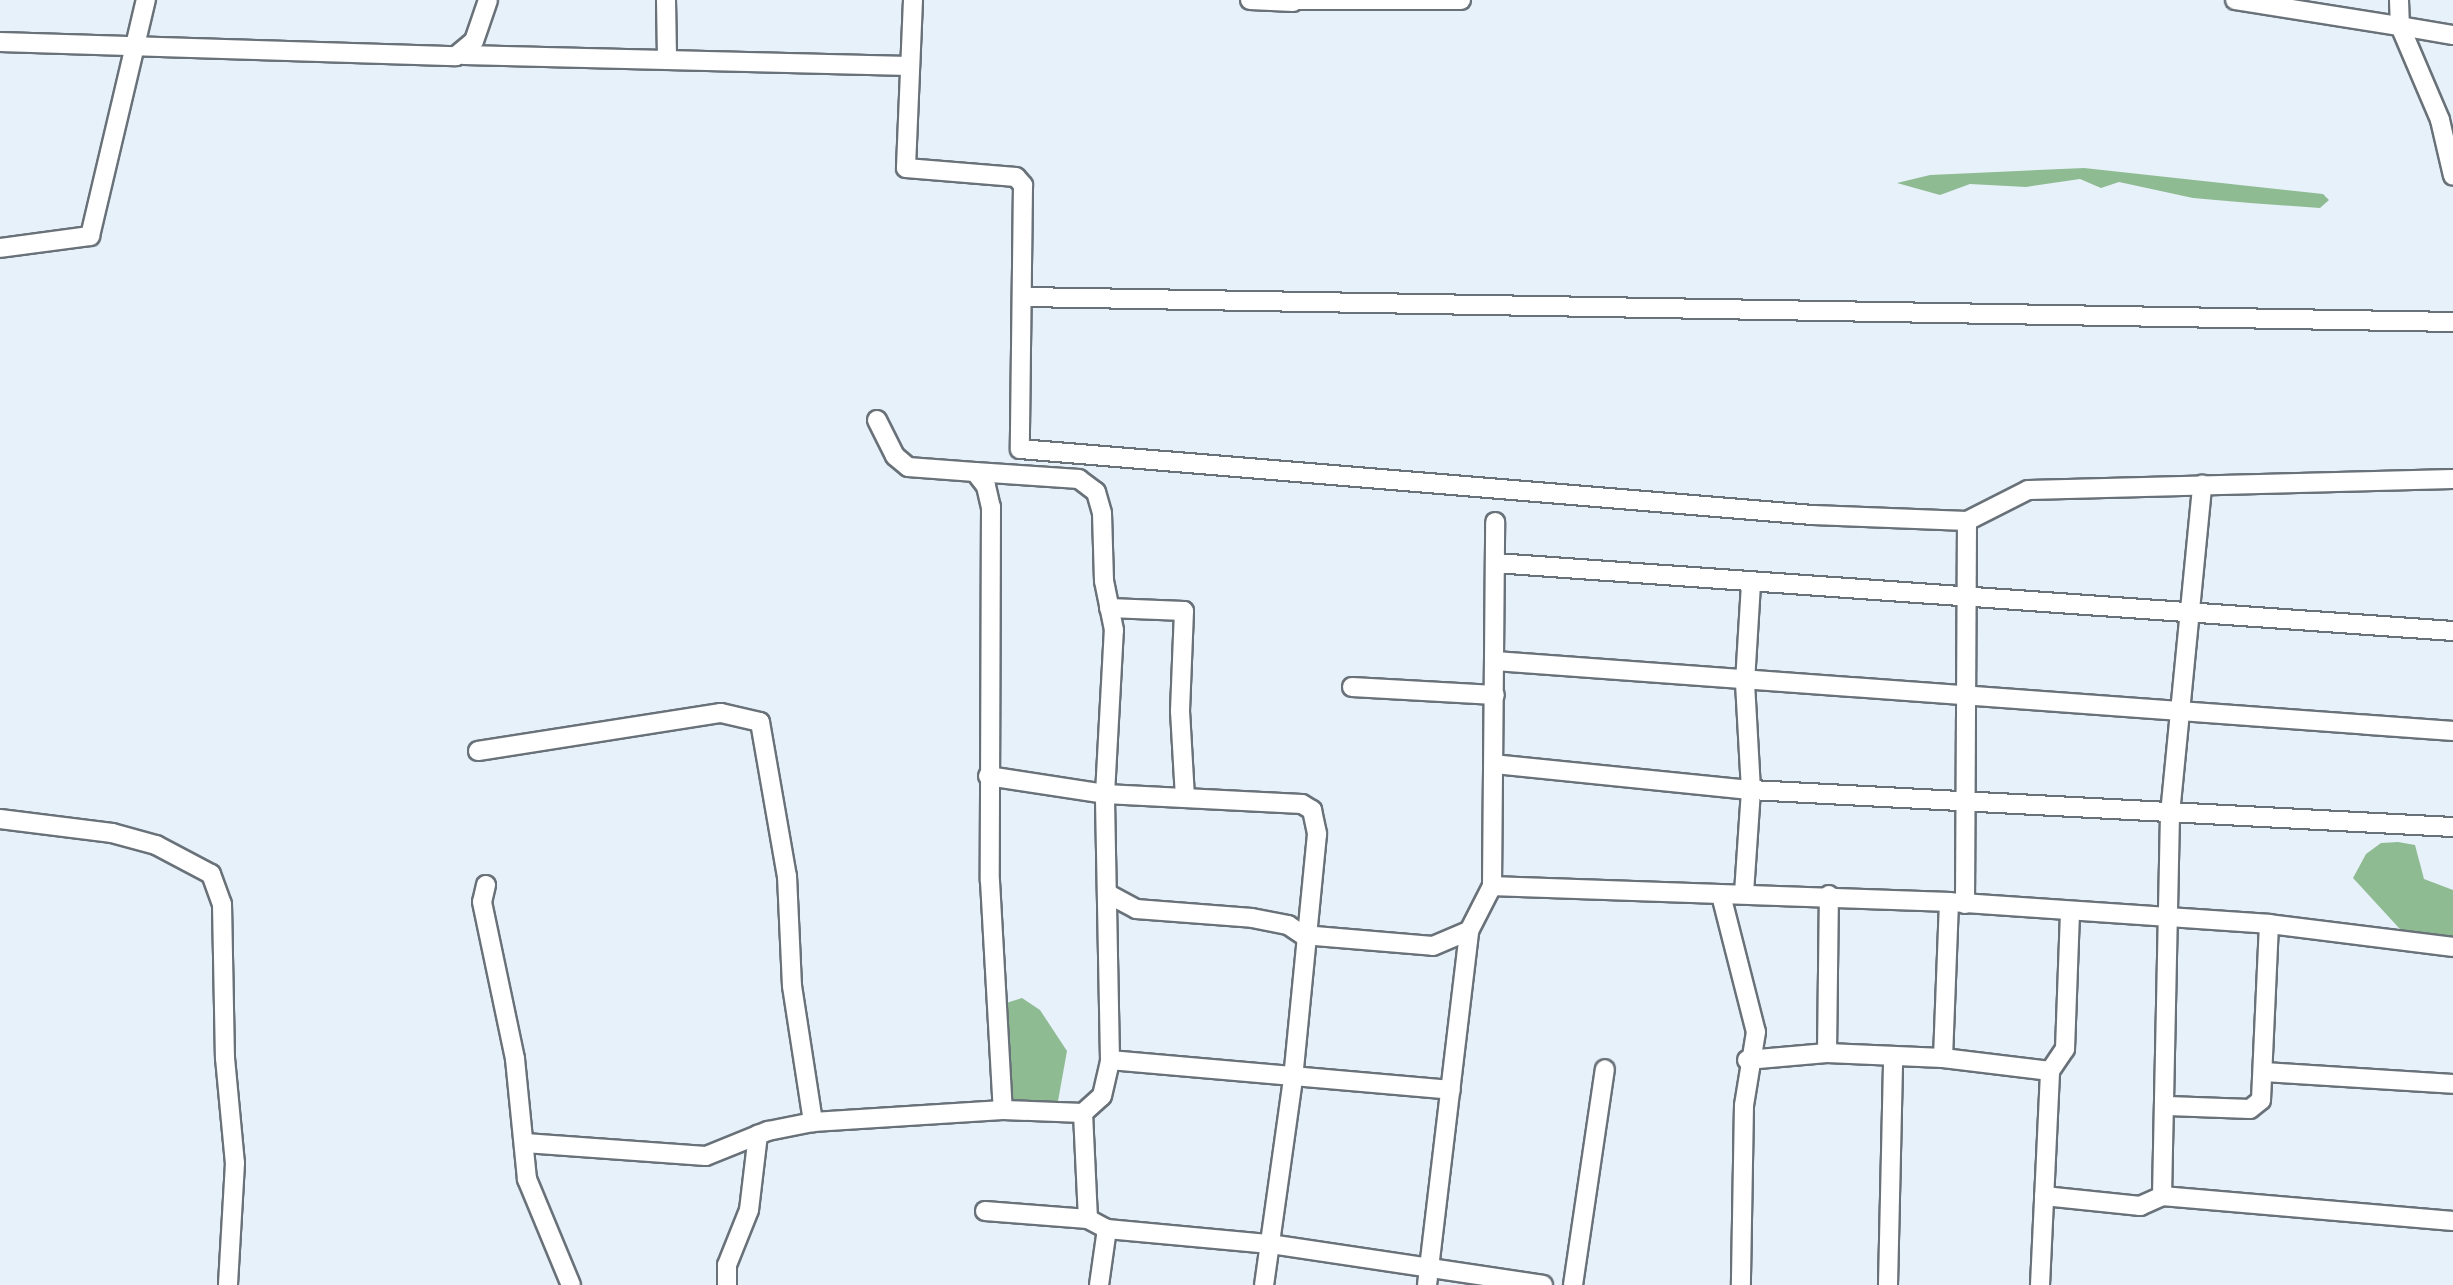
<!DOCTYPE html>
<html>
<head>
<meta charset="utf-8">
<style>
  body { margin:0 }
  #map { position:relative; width:2453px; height:1285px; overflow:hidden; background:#e7f1fa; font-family:Signika,sans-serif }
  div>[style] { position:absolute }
  .forest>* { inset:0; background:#8fbb93 }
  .roads { filter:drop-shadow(2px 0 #697179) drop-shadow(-2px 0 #697179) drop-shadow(0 2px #697179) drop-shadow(0 -2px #697179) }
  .minor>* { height:18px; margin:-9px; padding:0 9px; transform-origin:9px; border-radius:9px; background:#fff }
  span { translate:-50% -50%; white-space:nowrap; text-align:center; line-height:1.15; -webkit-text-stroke:8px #fff; paint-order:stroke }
</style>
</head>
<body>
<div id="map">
  <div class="forest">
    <div style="clip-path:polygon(2084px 168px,2323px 194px,2329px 200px,2320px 208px,2250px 203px,2193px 198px,2119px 182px,2101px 188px,2080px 179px,2026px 187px,1970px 184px,1940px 195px,1897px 183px,1930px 175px)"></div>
    <div style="clip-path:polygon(2398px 842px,2415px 845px,2424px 879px,2453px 890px,2453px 936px,2410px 940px,2353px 878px,2366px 854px,2381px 843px)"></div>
    <div style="clip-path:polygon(1022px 998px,1040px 1010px,1067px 1051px,1058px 1101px,1002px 1103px,997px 1006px)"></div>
  </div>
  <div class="roads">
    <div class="minor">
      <div style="left:666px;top:0;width:60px;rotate:89deg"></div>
      <div style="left:913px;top:0;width:168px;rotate:92.4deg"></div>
      <div style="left:906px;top:168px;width:110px;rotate:4.7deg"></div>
      <div style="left:1016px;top:177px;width:11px;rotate:49deg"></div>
      <div style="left:1023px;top:185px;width:264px;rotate:90.7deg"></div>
      <div style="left:1020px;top:449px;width:796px;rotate:4.76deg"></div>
      <div style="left:1813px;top:515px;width:154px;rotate:2.2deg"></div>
      <div style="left:1967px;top:521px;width:68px;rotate:-26.9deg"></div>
      <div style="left:2028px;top:490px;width:425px;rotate:-1.5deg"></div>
      <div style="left:1250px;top:0;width:43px;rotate:2.7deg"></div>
      <div style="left:1293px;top:0;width:168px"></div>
      <div style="left:2235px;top:0;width:167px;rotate:9deg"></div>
      <div style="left:2400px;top:26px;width:102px;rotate:66.9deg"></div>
      <div style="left:2440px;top:120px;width:57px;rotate:76.9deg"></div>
      <div style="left:2399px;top:0;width:26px;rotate:88deg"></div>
      <div style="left:2400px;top:26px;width:54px;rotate:9.6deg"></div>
      <div style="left:0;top:42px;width:456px;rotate:1.8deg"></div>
      <div style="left:456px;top:56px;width:23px;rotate:-40deg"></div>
      <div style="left:474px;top:41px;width:43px;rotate:-71.1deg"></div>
      <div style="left:463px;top:55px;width:447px;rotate:1.4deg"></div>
      <div style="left:0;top:248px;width:91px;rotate:-7.6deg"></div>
      <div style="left:90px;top:236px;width:243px;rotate:-76.7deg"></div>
      <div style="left:1024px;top:297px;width:1429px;rotate:1deg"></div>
      <div style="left:877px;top:420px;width:40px;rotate:63.4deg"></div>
      <div style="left:895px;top:456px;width:17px;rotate:40deg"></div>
      <div style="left:908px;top:467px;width:67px;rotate:4.3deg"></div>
      <div style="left:975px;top:472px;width:18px;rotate:52deg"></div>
      <div style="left:986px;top:486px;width:22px;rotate:77deg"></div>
      <div style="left:991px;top:507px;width:374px;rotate:90.2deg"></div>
      <div style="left:990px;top:881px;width:229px;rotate:86.8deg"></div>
      <div style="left:1495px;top:563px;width:960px;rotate:4.06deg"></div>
      <div style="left:1109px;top:608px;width:75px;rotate:2.3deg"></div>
      <div style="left:1184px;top:611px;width:100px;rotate:92.3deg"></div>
      <div style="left:1180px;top:711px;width:87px;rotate:86.7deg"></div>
      <div style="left:1495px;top:661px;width:961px;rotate:4.18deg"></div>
      <div style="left:1352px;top:687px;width:143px;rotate:3.2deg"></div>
      <div style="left:478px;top:751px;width:246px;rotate:-8.9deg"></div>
      <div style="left:721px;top:713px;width:40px;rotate:13deg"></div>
      <div style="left:760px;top:722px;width:156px;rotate:80.1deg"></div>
      <div style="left:787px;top:876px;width:110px;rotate:87.4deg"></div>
      <div style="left:792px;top:986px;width:138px;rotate:81.2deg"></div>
      <div style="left:1494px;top:764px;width:258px;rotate:5.8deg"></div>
      <div style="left:1751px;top:790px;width:703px;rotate:3.02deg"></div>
      <div style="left:988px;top:776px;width:118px;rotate:8.7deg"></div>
      <div style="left:1105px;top:794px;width:197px;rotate:2.9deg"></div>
      <div style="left:1302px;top:804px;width:12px;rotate:31deg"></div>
      <div style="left:1312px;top:810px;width:25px;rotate:78deg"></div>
      <div style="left:1317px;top:834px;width:246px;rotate:95.6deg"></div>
      <div style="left:1293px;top:1079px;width:208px;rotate:98deg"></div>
      <div style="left:0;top:819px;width:113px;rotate:7.1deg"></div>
      <div style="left:112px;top:833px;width:46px;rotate:15.3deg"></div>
      <div style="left:156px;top:845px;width:62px;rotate:27.8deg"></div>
      <div style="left:211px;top:874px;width:32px;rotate:70deg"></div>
      <div style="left:222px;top:904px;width:154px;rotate:88.9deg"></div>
      <div style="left:225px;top:1058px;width:105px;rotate:84.6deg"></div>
      <div style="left:235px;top:1163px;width:122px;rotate:93.3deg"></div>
      <div style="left:486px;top:885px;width:17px;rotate:103deg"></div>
      <div style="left:482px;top:902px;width:160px;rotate:78.1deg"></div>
      <div style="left:515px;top:1059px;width:121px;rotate:84.3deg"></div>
      <div style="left:527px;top:1179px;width:115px;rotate:67.5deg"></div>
      <div style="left:1492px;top:886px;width:457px;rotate:2deg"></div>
      <div style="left:1949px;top:902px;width:321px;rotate:3.9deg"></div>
      <div style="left:2269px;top:924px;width:185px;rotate:7.1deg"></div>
      <div style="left:1744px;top:893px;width:103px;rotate:-86.1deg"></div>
      <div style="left:1751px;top:790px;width:108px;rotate:-93.2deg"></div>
      <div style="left:1745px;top:682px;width:99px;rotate:-86.5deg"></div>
      <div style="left:1110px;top:895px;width:30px;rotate:28deg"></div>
      <div style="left:1136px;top:909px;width:116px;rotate:4.4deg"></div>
      <div style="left:1252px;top:918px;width:37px;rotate:11deg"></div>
      <div style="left:1288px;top:925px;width:18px;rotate:34deg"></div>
      <div style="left:1303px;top:935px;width:130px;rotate:4.8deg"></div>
      <div style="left:1433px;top:946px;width:39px;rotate:-23deg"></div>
      <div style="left:1721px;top:895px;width:141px;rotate:75.7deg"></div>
      <div style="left:1756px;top:1032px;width:74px;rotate:99.3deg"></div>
      <div style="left:1744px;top:1105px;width:180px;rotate:91deg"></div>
      <div style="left:1965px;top:904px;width:383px;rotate:-89.7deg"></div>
      <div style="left:1827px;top:1053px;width:158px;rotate:-89.3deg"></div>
      <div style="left:1943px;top:1058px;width:156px;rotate:-87.8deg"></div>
      <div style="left:1110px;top:1060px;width:342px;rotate:5deg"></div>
      <div style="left:1747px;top:1060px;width:80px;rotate:-5deg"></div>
      <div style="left:1827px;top:1053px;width:116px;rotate:2.5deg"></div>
      <div style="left:1943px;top:1058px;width:108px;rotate:6.9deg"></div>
      <div style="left:2050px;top:1071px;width:27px;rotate:-56deg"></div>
      <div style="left:2065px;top:1049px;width:136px;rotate:-87.9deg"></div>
      <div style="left:2264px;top:1072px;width:189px;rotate:3.6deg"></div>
      <div style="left:2168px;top:1106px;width:82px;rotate:2.1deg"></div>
      <div style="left:2250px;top:1109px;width:14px;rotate:-39deg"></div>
      <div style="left:2261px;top:1100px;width:176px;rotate:-87.4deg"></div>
      <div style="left:1083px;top:1113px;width:106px;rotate:87.3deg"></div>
      <div style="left:525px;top:1143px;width:181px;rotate:4.1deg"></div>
      <div style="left:706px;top:1156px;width:67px;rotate:-22deg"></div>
      <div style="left:768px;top:1131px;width:46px;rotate:-11.3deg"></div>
      <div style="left:813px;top:1122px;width:190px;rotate:-3.6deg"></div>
      <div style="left:1003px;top:1110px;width:80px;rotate:2.1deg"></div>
      <div style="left:1083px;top:1113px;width:25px;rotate:-42deg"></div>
      <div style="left:1102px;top:1096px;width:37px;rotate:-77deg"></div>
      <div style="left:1110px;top:1060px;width:266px;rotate:-91.1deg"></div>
      <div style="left:1105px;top:794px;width:164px;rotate:-86.9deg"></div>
      <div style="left:1114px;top:630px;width:50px;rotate:-101.5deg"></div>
      <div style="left:1104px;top:581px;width:68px;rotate:-91.7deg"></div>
      <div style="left:1102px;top:513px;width:22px;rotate:-106deg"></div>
      <div style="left:1096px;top:492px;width:21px;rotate:-143deg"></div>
      <div style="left:1079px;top:479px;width:104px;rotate:-176.1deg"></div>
      <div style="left:2044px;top:1196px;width:97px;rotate:5.9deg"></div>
      <div style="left:2140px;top:1206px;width:24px;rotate:-24deg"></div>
      <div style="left:2162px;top:1196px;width:292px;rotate:4.9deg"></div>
      <div style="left:2162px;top:1196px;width:382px;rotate:-88.8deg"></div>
      <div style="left:2170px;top:814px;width:331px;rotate:-84.4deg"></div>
      <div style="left:985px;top:1211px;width:103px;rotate:4.4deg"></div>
      <div style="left:1088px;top:1219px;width:21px;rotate:28deg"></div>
      <div style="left:1107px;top:1229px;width:164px;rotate:5.3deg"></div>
      <div style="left:1270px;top:1244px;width:276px;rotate:8.5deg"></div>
      <div style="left:727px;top:1285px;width:20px;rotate:-90deg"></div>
      <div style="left:727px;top:1265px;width:59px;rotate:-68.2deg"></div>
      <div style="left:749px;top:1210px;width:76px;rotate:-83.2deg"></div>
      <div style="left:1099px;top:1285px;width:57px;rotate:-81.9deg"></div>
      <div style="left:1427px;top:1285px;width:356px;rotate:-83.2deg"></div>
      <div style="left:1469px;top:931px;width:51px;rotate:-62.9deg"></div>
      <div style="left:1492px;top:886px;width:364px;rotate:-89.5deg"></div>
      <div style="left:1573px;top:1285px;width:218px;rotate:-81.6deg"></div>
      <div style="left:1888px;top:1285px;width:228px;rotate:-88.7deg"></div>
      <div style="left:2040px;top:1285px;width:214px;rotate:-87.3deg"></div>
    </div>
  </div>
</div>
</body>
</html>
